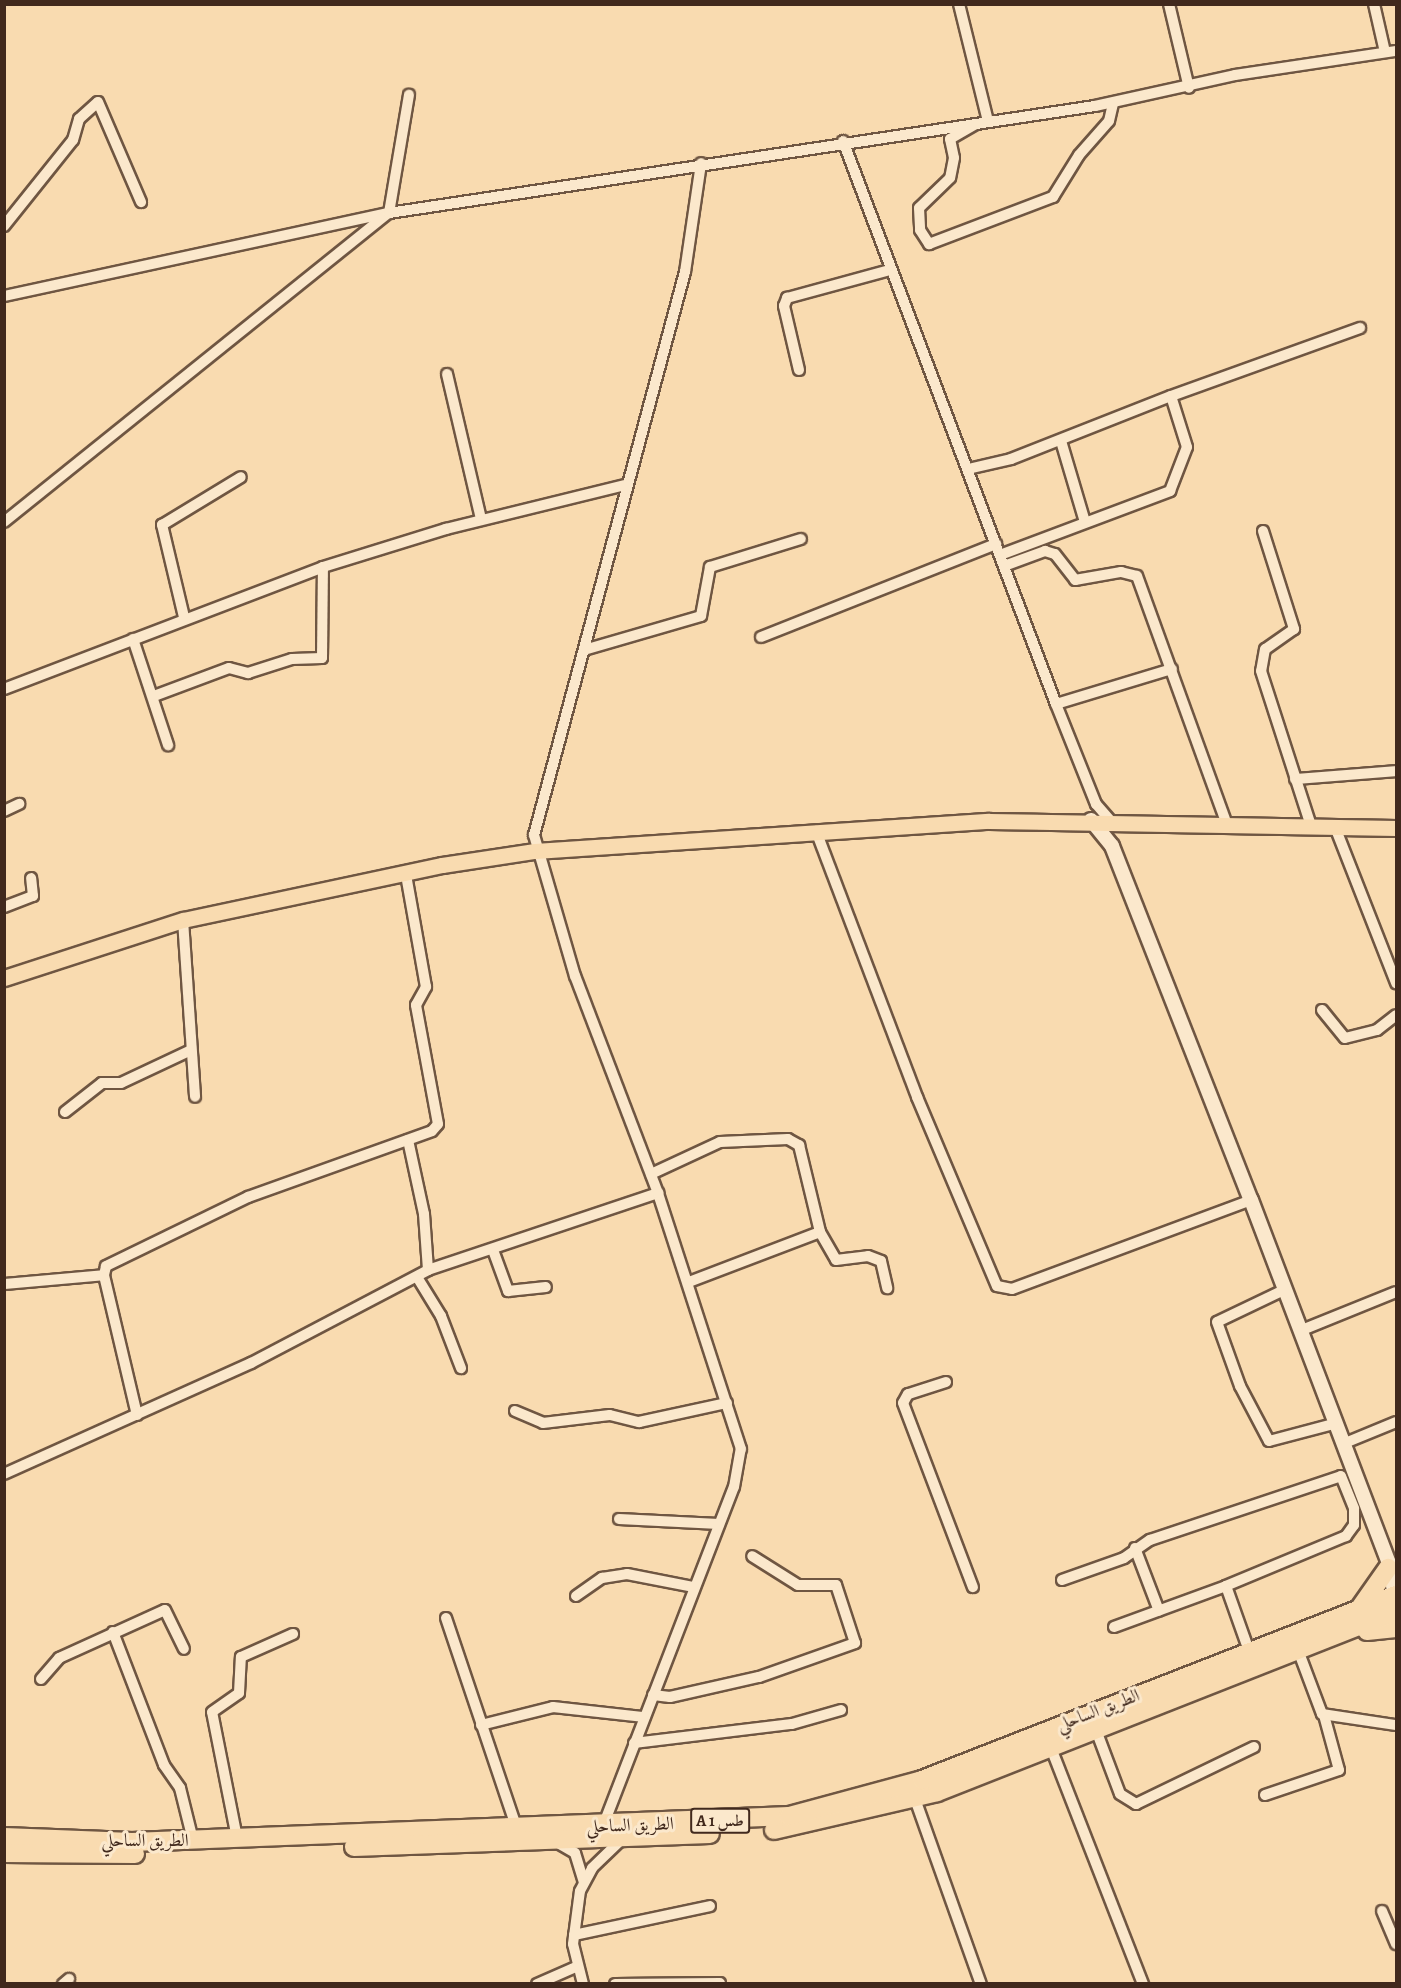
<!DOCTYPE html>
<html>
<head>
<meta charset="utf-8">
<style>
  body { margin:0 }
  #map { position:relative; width:1401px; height:1988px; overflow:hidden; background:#f9dbb0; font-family:Alegreya,Amiri,serif }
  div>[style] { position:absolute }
  .roads { filter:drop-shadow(2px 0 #6f5642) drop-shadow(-2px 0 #6f5642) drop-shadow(0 2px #6f5642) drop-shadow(0 -2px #6f5642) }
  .street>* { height:10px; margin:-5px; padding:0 5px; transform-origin:5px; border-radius:5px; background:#fbe8cc }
  .secondary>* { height:14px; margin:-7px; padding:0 7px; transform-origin:7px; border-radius:7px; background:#fbe8cc }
  .primary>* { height:15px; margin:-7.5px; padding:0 7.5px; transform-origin:7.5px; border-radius:7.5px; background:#f9dbb0 }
  .highway>* { height:18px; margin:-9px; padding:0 9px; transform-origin:9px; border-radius:9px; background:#f9dbb0 }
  span { translate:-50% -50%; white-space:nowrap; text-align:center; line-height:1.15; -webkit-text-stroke:6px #fbe8cc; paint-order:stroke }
  .shield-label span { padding:2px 4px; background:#fbe8cc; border:2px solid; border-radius:4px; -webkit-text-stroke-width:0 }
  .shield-label { font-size:16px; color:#41291d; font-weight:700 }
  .street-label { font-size:18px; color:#41291d }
  .frame { position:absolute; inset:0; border:6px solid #41291d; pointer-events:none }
</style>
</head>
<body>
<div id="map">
  <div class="roads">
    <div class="street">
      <div style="left:959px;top:4px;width:121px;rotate:76.1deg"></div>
      <div style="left:1169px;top:4px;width:86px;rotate:76.6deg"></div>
      <div style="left:1374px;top:4px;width:49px;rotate:77.1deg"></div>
      <div style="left:976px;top:124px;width:30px;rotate:150deg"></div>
      <div style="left:950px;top:139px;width:19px;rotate:78deg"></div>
      <div style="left:954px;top:158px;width:20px;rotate:101deg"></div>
      <div style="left:950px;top:178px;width:43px;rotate:135.9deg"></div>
      <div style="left:919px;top:208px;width:22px;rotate:87deg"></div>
      <div style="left:920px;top:230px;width:17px;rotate:57deg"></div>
      <div style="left:929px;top:244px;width:133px;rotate:-20.8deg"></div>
      <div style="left:1053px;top:197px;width:49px;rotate:-58.2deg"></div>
      <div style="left:1079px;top:155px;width:45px;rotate:-48.6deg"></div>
      <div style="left:1109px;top:121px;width:18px;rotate:-77deg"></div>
      <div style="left:843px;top:141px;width:602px;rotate:69.28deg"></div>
      <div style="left:1056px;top:704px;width:108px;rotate:68.2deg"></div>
      <div style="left:1096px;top:804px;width:21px;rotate:49deg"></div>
      <div style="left:4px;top:226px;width:110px;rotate:-51.3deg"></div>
      <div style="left:73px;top:140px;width:22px;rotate:-74deg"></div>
      <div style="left:79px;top:119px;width:25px;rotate:-42deg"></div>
      <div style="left:98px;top:102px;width:109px;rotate:66.7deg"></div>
      <div style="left:4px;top:296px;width:394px;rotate:-12.2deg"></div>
      <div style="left:389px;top:213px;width:714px;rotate:-8.62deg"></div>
      <div style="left:1095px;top:106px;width:143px;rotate:-12.5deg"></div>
      <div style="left:1235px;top:75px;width:163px;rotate:-8.5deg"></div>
      <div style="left:799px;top:370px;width:66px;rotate:-103.2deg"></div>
      <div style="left:784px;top:306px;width:9px;rotate:-69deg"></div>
      <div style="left:787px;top:298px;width:107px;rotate:-15.2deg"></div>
      <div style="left:447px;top:374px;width:149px;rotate:76.8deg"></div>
      <div style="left:1061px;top:441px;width:84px;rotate:73.5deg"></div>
      <div style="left:968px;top:469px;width:44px;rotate:-13.1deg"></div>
      <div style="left:1011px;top:459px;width:172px;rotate:-21.5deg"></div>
      <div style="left:4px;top:522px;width:494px;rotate:-38.8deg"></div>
      <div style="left:389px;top:213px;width:120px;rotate:-80.4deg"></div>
      <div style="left:1263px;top:531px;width:103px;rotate:72.4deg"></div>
      <div style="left:1294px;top:629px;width:35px;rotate:145deg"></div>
      <div style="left:1265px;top:649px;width:22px;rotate:100deg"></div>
      <div style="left:1261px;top:671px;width:163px;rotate:72.1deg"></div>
      <div style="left:1000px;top:555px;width:182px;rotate:-20.6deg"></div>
      <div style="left:1170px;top:491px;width:47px;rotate:-68.9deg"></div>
      <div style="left:1187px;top:447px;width:53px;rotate:-107.4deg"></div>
      <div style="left:1171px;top:396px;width:201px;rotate:-19.8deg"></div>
      <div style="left:1004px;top:566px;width:44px;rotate:-20.1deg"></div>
      <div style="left:1045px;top:551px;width:10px;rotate:17deg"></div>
      <div style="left:1055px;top:554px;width:33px;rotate:52deg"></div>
      <div style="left:1075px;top:580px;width:47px;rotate:-9.9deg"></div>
      <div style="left:1121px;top:572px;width:16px;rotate:14deg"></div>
      <div style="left:1137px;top:576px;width:265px;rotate:70.1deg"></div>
      <div style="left:184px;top:617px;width:95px;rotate:-103.4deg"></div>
      <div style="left:162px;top:525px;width:92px;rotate:-31.3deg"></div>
      <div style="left:761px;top:637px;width:253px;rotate:-21.6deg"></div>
      <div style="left:133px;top:639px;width:112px;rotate:71.7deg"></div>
      <div style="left:584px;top:650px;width:122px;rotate:-16.2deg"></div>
      <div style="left:701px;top:616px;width:50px;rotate:-79.6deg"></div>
      <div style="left:710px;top:567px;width:95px;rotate:-17.1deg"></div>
      <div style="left:4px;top:689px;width:342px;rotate:-20.9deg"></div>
      <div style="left:323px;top:567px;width:129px;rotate:-17.2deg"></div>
      <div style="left:446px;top:529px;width:184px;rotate:-13.8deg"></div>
      <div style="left:154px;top:696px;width:80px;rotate:-20.5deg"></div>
      <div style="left:229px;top:668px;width:20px;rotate:15deg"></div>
      <div style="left:248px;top:673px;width:46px;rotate:-17.7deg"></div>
      <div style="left:292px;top:659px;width:30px;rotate:-2deg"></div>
      <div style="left:322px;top:658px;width:91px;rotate:-89.4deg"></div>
      <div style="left:1056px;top:704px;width:121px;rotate:-16.8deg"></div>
      <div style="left:1295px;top:779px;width:101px;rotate:-4.5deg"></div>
      <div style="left:4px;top:811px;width:17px;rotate:-25deg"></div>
      <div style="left:1335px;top:827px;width:168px;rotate:68.6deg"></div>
      <div style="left:816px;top:831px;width:285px;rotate:69.2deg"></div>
      <div style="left:917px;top:1097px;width:205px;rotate:67.1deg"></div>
      <div style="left:997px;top:1286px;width:15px;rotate:11deg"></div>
      <div style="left:1012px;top:1289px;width:255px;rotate:-20.4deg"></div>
      <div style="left:4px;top:907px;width:31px;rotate:-21deg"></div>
      <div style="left:33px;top:896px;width:18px;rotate:-96deg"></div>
      <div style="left:183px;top:920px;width:177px;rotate:86.1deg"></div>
      <div style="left:1322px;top:1010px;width:36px;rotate:51deg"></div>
      <div style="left:1345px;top:1038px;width:33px;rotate:-14deg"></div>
      <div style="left:1377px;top:1030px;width:24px;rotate:-38deg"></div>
      <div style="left:65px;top:1112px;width:47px;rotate:-38.1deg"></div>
      <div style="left:102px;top:1083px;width:19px"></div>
      <div style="left:121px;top:1083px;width:77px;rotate:-25.2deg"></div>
      <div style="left:408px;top:1140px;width:76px;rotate:77.8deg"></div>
      <div style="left:424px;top:1214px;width:56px;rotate:85.9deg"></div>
      <div style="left:651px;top:1174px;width:76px;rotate:-24.9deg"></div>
      <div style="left:720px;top:1142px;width:68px;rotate:-2.5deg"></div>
      <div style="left:788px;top:1139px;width:13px;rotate:29deg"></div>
      <div style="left:799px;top:1145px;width:89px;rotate:76.4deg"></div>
      <div style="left:820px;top:1232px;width:140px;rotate:159.1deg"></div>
      <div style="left:820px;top:1232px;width:32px;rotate:60deg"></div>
      <div style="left:836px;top:1260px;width:32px;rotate:-7deg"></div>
      <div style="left:868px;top:1256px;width:14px;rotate:21deg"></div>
      <div style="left:881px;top:1261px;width:28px;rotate:77deg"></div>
      <div style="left:493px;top:1250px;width:44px;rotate:69.9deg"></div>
      <div style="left:508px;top:1291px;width:38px;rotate:-6deg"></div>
      <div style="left:417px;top:1277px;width:46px;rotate:58.4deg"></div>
      <div style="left:441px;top:1316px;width:56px;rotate:69deg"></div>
      <div style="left:4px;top:1284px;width:100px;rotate:-5.1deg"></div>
      <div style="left:1286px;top:1289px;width:76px;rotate:154.4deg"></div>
      <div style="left:1217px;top:1322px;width:68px;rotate:70.2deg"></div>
      <div style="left:1240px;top:1386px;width:62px;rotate:62.2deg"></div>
      <div style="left:1269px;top:1441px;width:70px;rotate:-14.8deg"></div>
      <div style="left:1302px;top:1330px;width:101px;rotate:-22deg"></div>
      <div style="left:946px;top:1382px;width:40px;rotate:162deg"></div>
      <div style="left:908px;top:1394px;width:10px;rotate:119deg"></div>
      <div style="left:903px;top:1403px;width:197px;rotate:69.2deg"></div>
      <div style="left:515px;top:1411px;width:30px;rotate:23deg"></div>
      <div style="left:543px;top:1423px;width:67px;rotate:-6.8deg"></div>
      <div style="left:610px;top:1415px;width:30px;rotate:14deg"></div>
      <div style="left:639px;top:1422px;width:90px;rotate:-12.2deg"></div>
      <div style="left:137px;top:1415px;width:144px;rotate:-103.3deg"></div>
      <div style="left:104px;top:1275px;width:9px;rotate:-77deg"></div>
      <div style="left:106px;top:1266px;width:158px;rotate:-25.9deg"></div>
      <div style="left:248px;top:1197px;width:195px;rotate:-19.7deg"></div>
      <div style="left:432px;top:1131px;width:9px;rotate:-49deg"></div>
      <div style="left:438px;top:1124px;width:121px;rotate:-100.5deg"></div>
      <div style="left:416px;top:1005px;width:21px;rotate:-61deg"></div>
      <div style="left:426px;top:987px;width:114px;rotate:-100.1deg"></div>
      <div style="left:1345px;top:1443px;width:55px;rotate:-22.4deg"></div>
      <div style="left:4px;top:1474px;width:271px;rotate:-24.2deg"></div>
      <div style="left:251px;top:1363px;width:200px;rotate:-27.7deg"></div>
      <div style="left:428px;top:1270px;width:243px;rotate:-18.5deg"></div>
      <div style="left:619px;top:1519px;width:100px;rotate:2.9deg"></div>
      <div style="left:1135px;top:1548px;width:67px;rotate:69.1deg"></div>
      <div style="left:1062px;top:1580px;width:66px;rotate:-19.5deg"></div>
      <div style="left:1124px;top:1558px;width:32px;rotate:-35deg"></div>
      <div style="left:1150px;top:1540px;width:201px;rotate:-18.5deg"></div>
      <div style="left:1341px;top:1476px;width:35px;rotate:68deg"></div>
      <div style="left:1354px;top:1509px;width:16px;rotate:90deg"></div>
      <div style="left:1354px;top:1525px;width:14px;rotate:126deg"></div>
      <div style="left:1346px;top:1536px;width:130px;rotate:157.4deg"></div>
      <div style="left:1226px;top:1586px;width:69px;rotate:70.5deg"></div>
      <div style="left:576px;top:1596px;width:32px;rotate:-35deg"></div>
      <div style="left:602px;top:1578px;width:25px;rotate:-9deg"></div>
      <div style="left:627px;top:1574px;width:67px;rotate:11.1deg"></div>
      <div style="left:446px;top:1618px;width:223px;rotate:71.4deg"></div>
      <div style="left:1114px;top:1627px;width:119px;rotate:-20.1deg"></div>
      <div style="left:113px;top:1632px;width:142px;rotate:69deg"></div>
      <div style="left:164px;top:1765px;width:28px;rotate:55deg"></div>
      <div style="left:180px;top:1788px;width:54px;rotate:76deg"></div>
      <div style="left:1298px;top:1650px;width:68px;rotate:69.4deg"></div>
      <div style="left:1322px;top:1714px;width:75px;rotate:8.5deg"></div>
      <div style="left:41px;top:1679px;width:28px;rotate:-49deg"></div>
      <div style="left:59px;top:1658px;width:116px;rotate:-24.4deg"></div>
      <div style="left:165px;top:1610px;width:43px;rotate:64deg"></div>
      <div style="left:653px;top:1695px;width:17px;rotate:7deg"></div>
      <div style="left:670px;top:1697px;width:91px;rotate:-12.7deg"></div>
      <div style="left:759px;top:1677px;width:102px;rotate:-19.5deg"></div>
      <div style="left:855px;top:1643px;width:61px;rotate:-108.1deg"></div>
      <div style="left:836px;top:1585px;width:38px;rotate:180deg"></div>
      <div style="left:798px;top:1585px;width:54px;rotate:-147.8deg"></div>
      <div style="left:481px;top:1725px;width:74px;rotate:-14deg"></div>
      <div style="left:553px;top:1707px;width:92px;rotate:6.3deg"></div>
      <div style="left:1096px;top:1730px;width:68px;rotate:69.4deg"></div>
      <div style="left:1120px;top:1794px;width:19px;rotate:32deg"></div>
      <div style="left:1136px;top:1804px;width:131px;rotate:-25.8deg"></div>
      <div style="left:634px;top:1743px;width:159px;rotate:-6.9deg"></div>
      <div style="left:792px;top:1724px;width:51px;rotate:-15.9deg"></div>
      <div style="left:1051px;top:1748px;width:253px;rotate:68.7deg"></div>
      <div style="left:1265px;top:1795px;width:78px;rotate:-18.7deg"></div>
      <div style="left:1339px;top:1770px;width:57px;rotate:-105.3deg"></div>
      <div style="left:915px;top:1799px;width:196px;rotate:70.4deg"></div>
      <div style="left:603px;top:1826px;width:363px;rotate:-68.9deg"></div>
      <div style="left:734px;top:1487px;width:39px;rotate:-80deg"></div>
      <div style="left:741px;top:1449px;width:269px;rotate:-108deg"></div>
      <div style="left:658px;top:1193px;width:232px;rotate:-110.9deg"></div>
      <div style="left:575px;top:976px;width:147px;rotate:-106.2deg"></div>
      <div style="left:534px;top:835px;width:583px;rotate:-74.99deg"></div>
      <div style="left:685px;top:272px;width:110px;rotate:-81.6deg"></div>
      <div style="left:237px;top:1838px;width:128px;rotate:-101.2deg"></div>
      <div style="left:212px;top:1712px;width:33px;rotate:-35deg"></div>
      <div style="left:239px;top:1693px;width:36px;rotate:-87deg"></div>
      <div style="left:241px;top:1657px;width:57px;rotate:-23.9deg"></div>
      <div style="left:556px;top:1842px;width:22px;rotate:30deg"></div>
      <div style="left:575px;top:1853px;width:30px;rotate:73deg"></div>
      <div style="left:1382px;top:1911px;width:36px;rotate:67deg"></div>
      <div style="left:574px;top:1935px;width:139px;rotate:-12deg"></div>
      <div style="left:63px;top:1984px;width:8px;rotate:-40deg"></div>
      <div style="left:537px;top:1984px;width:43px;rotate:-23.6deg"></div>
      <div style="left:583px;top:1984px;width:41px;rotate:-104deg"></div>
      <div style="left:573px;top:1944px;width:53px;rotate:-82.5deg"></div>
      <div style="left:580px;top:1891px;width:26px;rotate:-62deg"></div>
      <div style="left:592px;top:1868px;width:42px;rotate:-44deg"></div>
      <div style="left:615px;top:1984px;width:105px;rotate:-0.5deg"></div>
    </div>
    <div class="secondary">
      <div style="left:1091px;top:820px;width:33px;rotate:51deg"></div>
      <div style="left:1112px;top:846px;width:380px;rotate:68.6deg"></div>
      <div style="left:1251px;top:1200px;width:388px;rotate:69.2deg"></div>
      <div style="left:1389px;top:1563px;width:40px;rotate:80deg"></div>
    </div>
    <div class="primary">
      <div style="left:4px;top:978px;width:188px;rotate:-18deg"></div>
      <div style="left:183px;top:920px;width:265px;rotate:-12deg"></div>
      <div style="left:442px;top:865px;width:94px;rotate:-8.6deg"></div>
      <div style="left:535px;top:851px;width:455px;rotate:-3.8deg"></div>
      <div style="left:989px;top:821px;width:407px;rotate:1deg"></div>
    </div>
    <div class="highway">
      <div style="left:1360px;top:1608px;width:49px;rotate:-55deg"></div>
      <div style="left:1367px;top:1631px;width:29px;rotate:-6deg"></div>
      <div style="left:774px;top:1830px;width:167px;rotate:-13.1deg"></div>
      <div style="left:937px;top:1792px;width:493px;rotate:-21.5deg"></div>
      <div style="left:4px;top:1837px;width:128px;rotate:2.2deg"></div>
      <div style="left:132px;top:1842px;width:658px;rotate:-2.27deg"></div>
      <div style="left:789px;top:1816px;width:138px;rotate:-15.1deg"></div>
      <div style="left:922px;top:1780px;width:509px;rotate:-21.32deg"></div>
      <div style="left:354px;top:1847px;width:356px;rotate:-2.1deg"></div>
      <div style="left:4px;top:1853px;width:131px;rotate:0.4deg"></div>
    </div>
  </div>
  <div class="shield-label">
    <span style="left:720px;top:1821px">A 1 طس</span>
  </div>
  <div class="street-label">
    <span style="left:1098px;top:1710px;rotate:-21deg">الطريق الساحلي</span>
    <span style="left:630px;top:1825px;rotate:-2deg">الطريق الساحلي</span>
    <span style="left:145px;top:1840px">الطريق الساحلي</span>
  </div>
  <div class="frame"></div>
</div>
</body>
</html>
